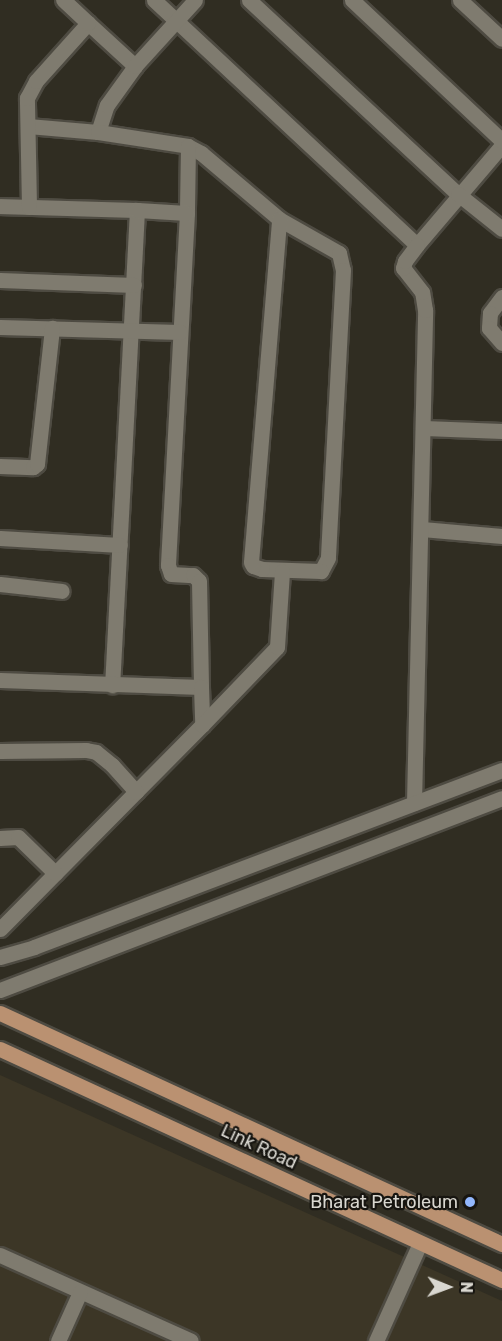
<!DOCTYPE html>
<html>
<head>
<meta charset="utf-8">
<style>
  body { margin:0 }
  #map { position:relative; width:502px; height:1341px; overflow:hidden; background:#302d22; font-family:Rubik,sans-serif }
  div>[style] { position:absolute }
  .built>* { inset:0; background:#3c3626 }
  .roads { filter:drop-shadow(2px 0 #4e4b42) drop-shadow(-2px 0 #4e4b42) drop-shadow(0 2px #4e4b42) drop-shadow(0 -2px #4e4b42) }
  .minor>* { height:15px; margin:-7.5px; padding:0 7.5px; transform-origin:7.5px; border-radius:7.5px; background:#7f7b6f }
  .major>* { height:15px; margin:-7.5px; padding:0 7.5px; transform-origin:7.5px; border-radius:7.5px; background:#ba9171 }
  .dots>* { width:16px; height:16px; translate:-50% -50%; box-sizing:border-box; border:3px solid #171510; border-radius:50% }
  span { translate:-50% -50%; white-space:nowrap; text-align:center; line-height:1.15; -webkit-text-stroke:4.5px #171510; paint-order:stroke }
  .street-label { font-size:18px; color:#d9d7d0 }
  .poi-label { font-size:18px; color:#d9d7d0 }
  .right { translate:-100% -50%; text-align:right }
  .north { position:absolute; left:418px; top:1257px; width:60px; height:60px; -webkit-text-stroke:4px #171510; paint-order:stroke; rotate:91deg; font-size:16px; font-weight:700; line-height:24px; text-align:center; color:#d9d7d0 }
  .north::after { content:''; display:block; margin:auto; width:21px; height:27px; background:#d9d7d0; clip-path:polygon(50% 0,100% 100%,50% 72%,0 100%) }
</style>
</head>
<body>
<div id="map">
  <div class="built">
    <div style="clip-path:polygon(0 1075px,502px 1301px,502px 1341px,0 1341px)"></div>
  </div>
  <div class="roads">
    <div class="minor">
      <div style="left:154px;top:0;width:359px;rotate:43deg"></div>
      <div style="left:417px;top:245px;width:131px;rotate:-49.6deg"></div>
      <div style="left:249px;top:0;width:285px;rotate:42.9deg"></div>
      <div style="left:458px;top:194px;width:56px;rotate:38.5deg"></div>
      <div style="left:352px;top:0;width:206px;rotate:43.2deg"></div>
      <div style="left:460px;top:0;width:57px;rotate:42.9deg"></div>
      <div style="left:88px;top:23px;width:64px;rotate:42.5deg"></div>
      <div style="left:28px;top:126px;width:70px;rotate:4.9deg"></div>
      <div style="left:98px;top:132px;width:28px;rotate:-72deg"></div>
      <div style="left:107px;top:105px;width:48px;rotate:-54.3deg"></div>
      <div style="left:135px;top:66px;width:89px;rotate:-47.7deg"></div>
      <div style="left:98px;top:132px;width:91px;rotate:8.8deg"></div>
      <div style="left:188px;top:146px;width:15px;rotate:28deg"></div>
      <div style="left:201px;top:153px;width:102px;rotate:40.2deg"></div>
      <div style="left:279px;top:219px;width:69px;rotate:29.5deg"></div>
      <div style="left:339px;top:253px;width:17px;rotate:77deg"></div>
      <div style="left:343px;top:270px;width:288px;rotate:93deg"></div>
      <div style="left:328px;top:558px;width:15px;rotate:118deg"></div>
      <div style="left:321px;top:571px;width:59px;rotate:-178.1deg"></div>
      <div style="left:262px;top:569px;width:9px;rotate:-162deg"></div>
      <div style="left:253px;top:566px;width:4px;rotate:-117deg"></div>
      <div style="left:251px;top:562px;width:344px;rotate:-85.3deg"></div>
      <div style="left:188px;top:146px;width:67px;rotate:90.9deg"></div>
      <div style="left:187px;top:213px;width:353px;rotate:93.1deg"></div>
      <div style="left:168px;top:565px;width:9px;rotate:72deg"></div>
      <div style="left:171px;top:574px;width:22px;rotate:3deg"></div>
      <div style="left:193px;top:575px;width:8px;rotate:45deg"></div>
      <div style="left:199px;top:581px;width:106px;rotate:88.9deg"></div>
      <div style="left:0;top:206px;width:137px;rotate:1.7deg"></div>
      <div style="left:137px;top:210px;width:476px;rotate:93deg"></div>
      <div style="left:29px;top:207px;width:109px;rotate:-91.1deg"></div>
      <div style="left:27px;top:98px;width:19px;rotate:-62deg"></div>
      <div style="left:36px;top:81px;width:78px;rotate:-48.1deg"></div>
      <div style="left:88px;top:23px;width:34px;rotate:-137deg"></div>
      <div style="left:137px;top:210px;width:50px;rotate:3.4deg"></div>
      <div style="left:0;top:280px;width:134px;rotate:2.1deg"></div>
      <div style="left:502px;top:297px;width:20px;rotate:127deg"></div>
      <div style="left:490px;top:313px;width:15px;rotate:94deg"></div>
      <div style="left:489px;top:328px;width:20px;rotate:49deg"></div>
      <div style="left:0;top:327px;width:180px;rotate:1.6deg"></div>
      <div style="left:424px;top:428px;width:78px;rotate:2.2deg"></div>
      <div style="left:0;top:466px;width:33px;rotate:2deg"></div>
      <div style="left:33px;top:467px;width:5px;rotate:-37deg"></div>
      <div style="left:37px;top:464px;width:137px;rotate:-83.7deg"></div>
      <div style="left:422px;top:529px;width:80px;rotate:5deg"></div>
      <div style="left:0;top:538px;width:120px;rotate:3.3deg"></div>
      <div style="left:0;top:584px;width:62px;rotate:6.4deg"></div>
      <div style="left:0;top:680px;width:201px;rotate:2deg"></div>
      <div style="left:201px;top:687px;width:38px;rotate:88deg"></div>
      <div style="left:202px;top:725px;width:287px;rotate:134.7deg"></div>
      <div style="left:202px;top:725px;width:108px;rotate:-46.1deg"></div>
      <div style="left:277px;top:647px;width:76px;rotate:-86.2deg"></div>
      <div style="left:0;top:751px;width:86px;rotate:-0.7deg"></div>
      <div style="left:86px;top:750px;width:10px;rotate:11deg"></div>
      <div style="left:96px;top:752px;width:21px;rotate:39deg"></div>
      <div style="left:112px;top:765px;width:36px;rotate:48deg"></div>
      <div style="left:414px;top:803px;width:493px;rotate:-88.7deg"></div>
      <div style="left:425px;top:310px;width:18px;rotate:-99deg"></div>
      <div style="left:422px;top:292px;width:31px;rotate:-128deg"></div>
      <div style="left:403px;top:268px;width:7px;rotate:-74deg"></div>
      <div style="left:405px;top:261px;width:20px;rotate:-53deg"></div>
      <div style="left:0;top:838px;width:18px;rotate:-3deg"></div>
      <div style="left:18px;top:837px;width:52px;rotate:44.2deg"></div>
      <div style="left:0;top:957px;width:35px;rotate:-16deg"></div>
      <div style="left:34px;top:947px;width:500px;rotate:-20.72deg"></div>
      <div style="left:0;top:990px;width:537px;rotate:-20.93deg"></div>
      <div style="left:0;top:1255px;width:209px;rotate:24.2deg"></div>
      <div style="left:58px;top:1341px;width:54px;rotate:-65.8deg"></div>
      <div style="left:376px;top:1341px;width:107px;rotate:-65.8deg"></div>
    </div>
    <div class="major">
      <div style="left:0;top:1013px;width:553px;rotate:24.71deg"></div>
      <div style="left:0;top:1049px;width:553px;rotate:24.71deg"></div>
    </div>
  </div>
  <div class="dots">
    <div style="left:470px;top:1202px;background:#92b7fd"></div>
  </div>
  <div class="street-label">
    <span style="left:259px;top:1147px;rotate:25deg">Link Road</span>
  </div>
  <div class="poi-label">
    <span class="right" style="left:458px;top:1202px">Bharat Petroleum</span>
  </div>
  <div class="north">N</div>
</div>
</body>
</html>
